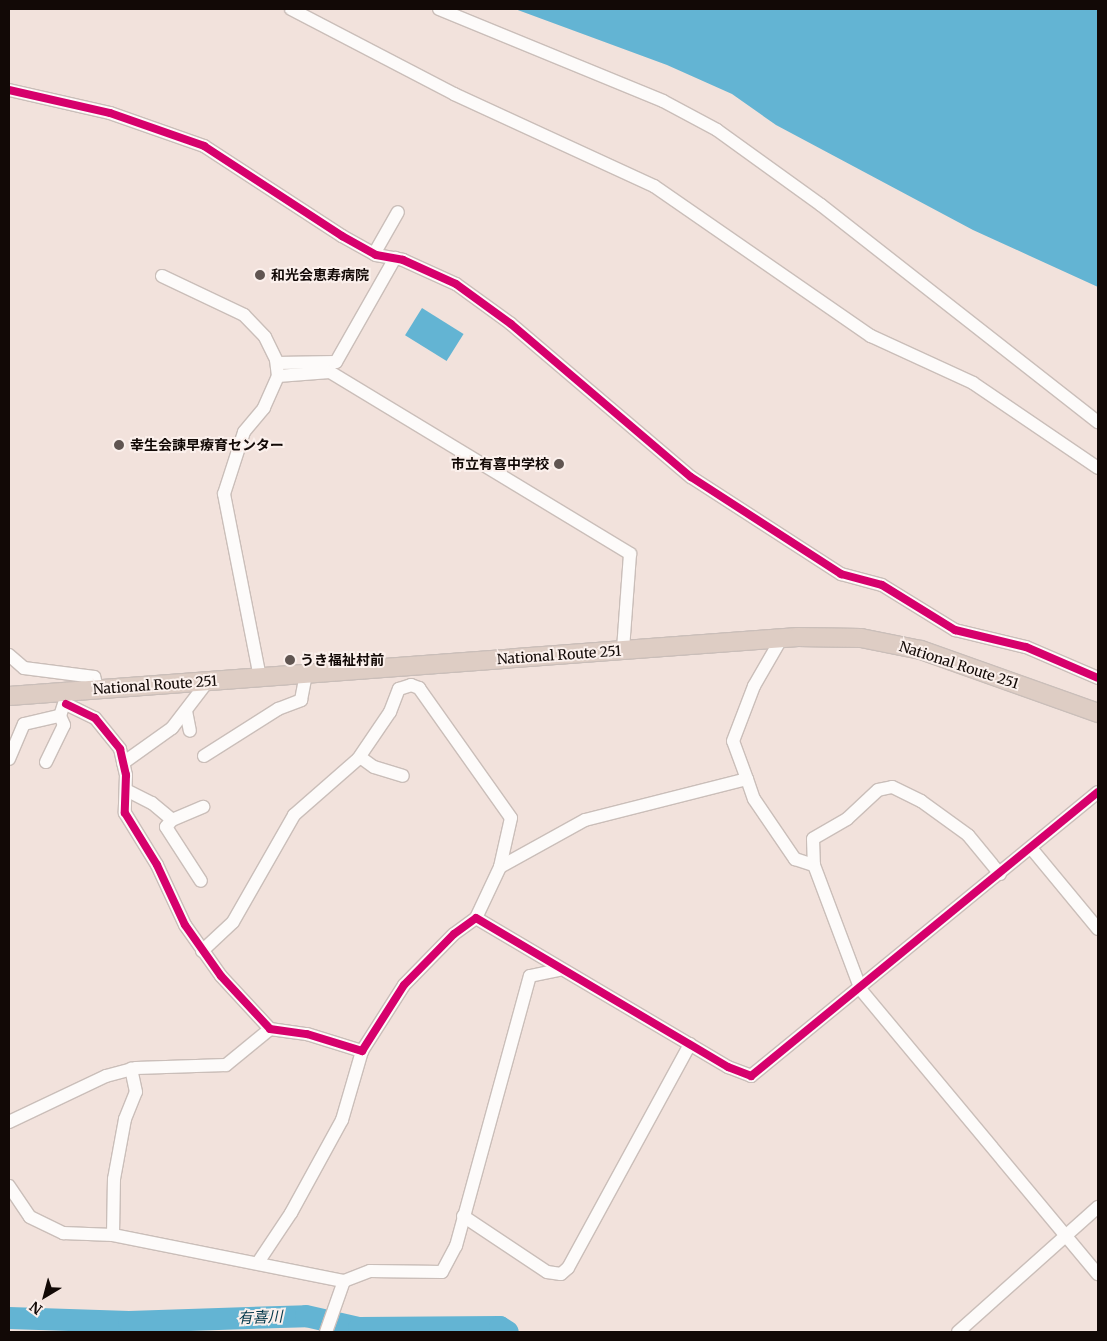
<!DOCTYPE html>
<html>
<head>
<meta charset="utf-8">
<style>
  body { margin:0 }
  #map { position:relative; width:1107px; height:1341px; overflow:hidden; background:#f2e2dc; font-family:Merriweather,"Noto Sans JP",serif }
  div>[style] { position:absolute }
  .water>* { inset:0; background:#63b4d3; transform-origin:0 0 }
  .river>* { height:22px; margin:-11px; padding:0 11px; transform-origin:11px; border-radius:11px; background:#63b4d3 }
  .roads { filter:drop-shadow(1px 0 #cabeb9) drop-shadow(-1px 0 #cabeb9) drop-shadow(0 1px #cabeb9) drop-shadow(0 -1px #cabeb9) }
  .minor>* { height:12px; margin:-6px; padding:0 6px; transform-origin:6px; border-radius:6px; background:#fdfbfa }
  .highway>* { height:18px; margin:-9px; padding:0 9px; transform-origin:9px; border-radius:9px; background:#decdc4 }
  .cycleway>* { height:8px; margin:-4px; padding:0 4px; transform-origin:4px; border-radius:4px; background:#d6006c }
  .dots>* { width:14px; height:14px; translate:-50% -50%; box-sizing:border-box; border:2px solid #fbf0ec; border-radius:50% }
  span { translate:-50% -50%; white-space:nowrap; text-align:center; line-height:1.15; -webkit-text-stroke:4px #fbf0ec; paint-order:stroke }
  .poi-label { font-size:14px; color:#120906; font-weight:700 }
  .left { translate:0 -50%; text-align:left }
  .right { translate:-100% -50%; text-align:right }
  .street-label { font-size:14px; color:#120906 }
  .water-label { font-size:15px; color:#013649; font-style:italic }
  .frame { position:absolute; inset:0; border:10px solid #120906; pointer-events:none }
  .north { position:absolute; left:20px; top:1271px; width:50px; height:50px; -webkit-text-stroke:4px #fbf0ec; paint-order:stroke; rotate:217deg; font-size:14px; font-weight:700; line-height:20px; text-align:center; color:#120906 }
  .north::after { content:''; display:block; margin:auto; width:18px; height:22px; background:#120906; clip-path:polygon(50% 0,100% 100%,50% 72%,0 100%) }
</style>
</head>
<body>
<div id="map">
  <div class="water">
    <div style="clip-path:polygon(515px 9px,1098px 9px,1098px 287px,973px 230px,776px 125px,732px 94px,667px 65px)"></div>
    <div style="left:422px;top:308px;width:49px;height:32px;rotate:32deg"></div>
  </div>
  <div class="river">
    <div style="left:9px;top:1318px;width:120px;rotate:1.9deg"></div>
    <div style="left:129px;top:1322px;width:177px;rotate:-1.9deg"></div>
    <div style="left:306px;top:1316px;width:54px;rotate:12.8deg"></div>
    <div style="left:359px;top:1328px;width:141px;rotate:-0.4deg"></div>
    <div style="left:500px;top:1327px;width:9px;rotate:32deg"></div>
  </div>
  <div class="roads">
    <div class="minor">
      <div style="left:291px;top:9px;width:184px;rotate:27.5deg"></div>
      <div style="left:454px;top:94px;width:220px;rotate:24.7deg"></div>
      <div style="left:654px;top:186px;width:264px;rotate:34.7deg"></div>
      <div style="left:871px;top:336px;width:112px;rotate:24.7deg"></div>
      <div style="left:973px;top:383px;width:151px;rotate:34.2deg"></div>
      <div style="left:439px;top:9px;width:242px;rotate:22.3deg"></div>
      <div style="left:663px;top:101px;width:61px;rotate:28.2deg"></div>
      <div style="left:717px;top:130px;width:128px;rotate:35.8deg"></div>
      <div style="left:821px;top:205px;width:352px;rotate:38.1deg"></div>
      <div style="left:9px;top:90px;width:104px;rotate:12.8deg"></div>
      <div style="left:110px;top:113px;width:100px;rotate:19.3deg"></div>
      <div style="left:204px;top:146px;width:165px;rotate:33.1deg"></div>
      <div style="left:342px;top:236px;width:39px;rotate:29deg"></div>
      <div style="left:376px;top:255px;width:27px;rotate:10deg"></div>
      <div style="left:403px;top:260px;width:58px;rotate:24.4deg"></div>
      <div style="left:456px;top:284px;width:68px;rotate:36deg"></div>
      <div style="left:511px;top:324px;width:236px;rotate:40.4deg"></div>
      <div style="left:691px;top:477px;width:179px;rotate:32.9deg"></div>
      <div style="left:841px;top:574px;width:42px;rotate:15deg"></div>
      <div style="left:882px;top:585px;width:86px;rotate:31.7deg"></div>
      <div style="left:955px;top:630px;width:73px;rotate:13.5deg"></div>
      <div style="left:1026px;top:647px;width:78px;rotate:23.3deg"></div>
      <div style="left:374px;top:254px;width:48px;rotate:-60.3deg"></div>
      <div style="left:162px;top:276px;width:91px;rotate:25.4deg"></div>
      <div style="left:244px;top:315px;width:30px;rotate:46deg"></div>
      <div style="left:265px;top:337px;width:25px;rotate:64deg"></div>
      <div style="left:276px;top:360px;width:16px;rotate:83deg"></div>
      <div style="left:278px;top:376px;width:35px;rotate:114deg"></div>
      <div style="left:264px;top:408px;width:31px;rotate:130deg"></div>
      <div style="left:244px;top:432px;width:65px;rotate:107.9deg"></div>
      <div style="left:224px;top:494px;width:187px;rotate:78.9deg"></div>
      <div style="left:277px;top:363px;width:59px;rotate:-1deg"></div>
      <div style="left:336px;top:362px;width:120px;rotate:-60.4deg"></div>
      <div style="left:278px;top:376px;width:52px;rotate:-4.4deg"></div>
      <div style="left:330px;top:372px;width:351px;rotate:31.2deg"></div>
      <div style="left:630px;top:554px;width:96px;rotate:94.2deg"></div>
      <div style="left:9px;top:655px;width:20px;rotate:41deg"></div>
      <div style="left:24px;top:668px;width:71px;rotate:7.3deg"></div>
      <div style="left:94px;top:677px;width:13px;rotate:72deg"></div>
      <div style="left:66px;top:704px;width:32px;rotate:26deg"></div>
      <div style="left:95px;top:718px;width:40px;rotate:51deg"></div>
      <div style="left:120px;top:749px;width:27px;rotate:77deg"></div>
      <div style="left:126px;top:775px;width:38px;rotate:92deg"></div>
      <div style="left:125px;top:813px;width:61px;rotate:58.4deg"></div>
      <div style="left:157px;top:865px;width:66px;rotate:65deg"></div>
      <div style="left:185px;top:925px;width:62px;rotate:54.8deg"></div>
      <div style="left:221px;top:976px;width:72px;rotate:47.2deg"></div>
      <div style="left:270px;top:1029px;width:37px;rotate:8deg"></div>
      <div style="left:307px;top:1034px;width:58px;rotate:17.2deg"></div>
      <div style="left:362px;top:1051px;width:78px;rotate:-57.5deg"></div>
      <div style="left:404px;top:985px;width:71px;rotate:-45.6deg"></div>
      <div style="left:454px;top:934px;width:27px;rotate:-36deg"></div>
      <div style="left:476px;top:918px;width:293px;rotate:30.6deg"></div>
      <div style="left:728px;top:1067px;width:25px;rotate:21deg"></div>
      <div style="left:751px;top:1076px;width:448px;rotate:-39.3deg"></div>
      <div style="left:186px;top:711px;width:20px;rotate:79deg"></div>
      <div style="left:204px;top:756px;width:88px;rotate:-32.4deg"></div>
      <div style="left:278px;top:709px;width:25px;rotate:-21deg"></div>
      <div style="left:301px;top:700px;width:26px;rotate:-79deg"></div>
      <div style="left:360px;top:757px;width:17px;rotate:36deg"></div>
      <div style="left:374px;top:767px;width:30px;rotate:17deg"></div>
      <div style="left:9px;top:759px;width:38px;rotate:-67deg"></div>
      <div style="left:24px;top:724px;width:37px;rotate:-13deg"></div>
      <div style="left:60px;top:716px;width:19px;rotate:-72deg"></div>
      <div style="left:46px;top:762px;width:41px;rotate:-64.1deg"></div>
      <div style="left:64px;top:725px;width:10px;rotate:-114deg"></div>
      <div style="left:123px;top:763px;width:60px;rotate:-35.5deg"></div>
      <div style="left:172px;top:728px;width:59px;rotate:-52.5deg"></div>
      <div style="left:747px;top:779px;width:40px;rotate:-110.2deg"></div>
      <div style="left:733px;top:741px;width:59px;rotate:-69.1deg"></div>
      <div style="left:754px;top:686px;width:54px;rotate:-60.1deg"></div>
      <div style="left:126px;top:790px;width:29px;rotate:27deg"></div>
      <div style="left:152px;top:803px;width:26px;rotate:40deg"></div>
      <div style="left:172px;top:820px;width:9px;rotate:131deg"></div>
      <div style="left:166px;top:827px;width:64px;rotate:57.1deg"></div>
      <div style="left:172px;top:820px;width:34px;rotate:-23deg"></div>
      <div style="left:1031px;top:848px;width:105px;rotate:50.4deg"></div>
      <div style="left:1000px;top:874px;width:50px;rotate:-129.4deg"></div>
      <div style="left:968px;top:835px;width:58px;rotate:-144.1deg"></div>
      <div style="left:921px;top:801px;width:32px;rotate:-154deg"></div>
      <div style="left:892px;top:787px;width:14px;rotate:168deg"></div>
      <div style="left:878px;top:790px;width:42px;rotate:136.9deg"></div>
      <div style="left:847px;top:819px;width:39px;rotate:150deg"></div>
      <div style="left:813px;top:839px;width:26px;rotate:88deg"></div>
      <div style="left:814px;top:865px;width:134px;rotate:69.4deg"></div>
      <div style="left:861px;top:990px;width:370px;rotate:50.2deg"></div>
      <div style="left:476px;top:918px;width:56px;rotate:-64.8deg"></div>
      <div style="left:500px;top:867px;width:97px;rotate:-28.9deg"></div>
      <div style="left:585px;top:820px;width:167px;rotate:-14.2deg"></div>
      <div style="left:747px;top:779px;width:21px;rotate:71deg"></div>
      <div style="left:754px;top:799px;width:73px;rotate:55.7deg"></div>
      <div style="left:795px;top:859px;width:20px;rotate:18deg"></div>
      <div style="left:202px;top:951px;width:42px;rotate:-43.1deg"></div>
      <div style="left:233px;top:922px;width:123px;rotate:-60.3deg"></div>
      <div style="left:294px;top:815px;width:85px;rotate:-41.2deg"></div>
      <div style="left:358px;top:759px;width:57px;rotate:-55.8deg"></div>
      <div style="left:390px;top:712px;width:25px;rotate:-69deg"></div>
      <div style="left:399px;top:689px;width:13px;rotate:-18deg"></div>
      <div style="left:411px;top:685px;width:9px;rotate:21deg"></div>
      <div style="left:419px;top:688px;width:159px;rotate:54.7deg"></div>
      <div style="left:511px;top:818px;width:50px;rotate:102.7deg"></div>
      <div style="left:9px;top:1122px;width:107px;rotate:-25.4deg"></div>
      <div style="left:106px;top:1076px;width:31px;rotate:-15deg"></div>
      <div style="left:136px;top:1068px;width:90px;rotate:-1.9deg"></div>
      <div style="left:226px;top:1065px;width:57px;rotate:-39.3deg"></div>
      <div style="left:9px;top:1186px;width:37px;rotate:56deg"></div>
      <div style="left:30px;top:1217px;width:37px;rotate:26deg"></div>
      <div style="left:63px;top:1233px;width:50px;rotate:2.3deg"></div>
      <div style="left:113px;top:1235px;width:236px;rotate:11.3deg"></div>
      <div style="left:344px;top:1281px;width:28px;rotate:-21deg"></div>
      <div style="left:370px;top:1271px;width:72px;rotate:0.8deg"></div>
      <div style="left:442px;top:1272px;width:30px;rotate:-62deg"></div>
      <div style="left:456px;top:1246px;width:280px;rotate:-74.7deg"></div>
      <div style="left:530px;top:976px;width:30px;rotate:-12deg"></div>
      <div style="left:463px;top:1216px;width:101px;rotate:33.7deg"></div>
      <div style="left:547px;top:1272px;width:14px;rotate:8deg"></div>
      <div style="left:561px;top:1274px;width:9px;rotate:-41deg"></div>
      <div style="left:568px;top:1268px;width:255px;rotate:-61.4deg"></div>
      <div style="left:113px;top:1235px;width:56px;rotate:-89deg"></div>
      <div style="left:114px;top:1179px;width:61px;rotate:-79.6deg"></div>
      <div style="left:125px;top:1119px;width:29px;rotate:-68deg"></div>
      <div style="left:136px;top:1092px;width:24px;rotate:-102deg"></div>
      <div style="left:259px;top:1261px;width:58px;rotate:-56.3deg"></div>
      <div style="left:291px;top:1213px;width:106px;rotate:-61.3deg"></div>
      <div style="left:342px;top:1120px;width:72px;rotate:-73.8deg"></div>
      <div style="left:326px;top:1332px;width:54px;rotate:-70.6deg"></div>
      <div style="left:958px;top:1332px;width:188px;rotate:-41.8deg"></div>
    </div>
    <div class="highway">
      <div style="left:9px;top:696px;width:791px;rotate:-4.28deg"></div>
      <div style="left:798px;top:637px;width:63px;rotate:0.9deg"></div>
      <div style="left:861px;top:638px;width:61px;rotate:11.3deg"></div>
      <div style="left:921px;top:650px;width:188px;rotate:19.6deg"></div>
    </div>
  </div>
  <div class="cycleway">
    <div style="left:9px;top:90px;width:104px;rotate:12.8deg"></div>
    <div style="left:110px;top:113px;width:100px;rotate:19.3deg"></div>
    <div style="left:204px;top:146px;width:165px;rotate:33.1deg"></div>
    <div style="left:342px;top:236px;width:39px;rotate:29deg"></div>
    <div style="left:376px;top:255px;width:27px;rotate:10deg"></div>
    <div style="left:403px;top:260px;width:58px;rotate:24.4deg"></div>
    <div style="left:456px;top:284px;width:68px;rotate:36deg"></div>
    <div style="left:511px;top:324px;width:236px;rotate:40.4deg"></div>
    <div style="left:691px;top:477px;width:179px;rotate:32.9deg"></div>
    <div style="left:841px;top:574px;width:42px;rotate:15deg"></div>
    <div style="left:882px;top:585px;width:86px;rotate:31.7deg"></div>
    <div style="left:955px;top:630px;width:73px;rotate:13.5deg"></div>
    <div style="left:1026px;top:647px;width:78px;rotate:23.3deg"></div>
    <div style="left:66px;top:704px;width:32px;rotate:26deg"></div>
    <div style="left:95px;top:718px;width:40px;rotate:51deg"></div>
    <div style="left:120px;top:749px;width:27px;rotate:77deg"></div>
    <div style="left:126px;top:775px;width:38px;rotate:92deg"></div>
    <div style="left:125px;top:813px;width:61px;rotate:58.4deg"></div>
    <div style="left:157px;top:865px;width:66px;rotate:65deg"></div>
    <div style="left:185px;top:925px;width:62px;rotate:54.8deg"></div>
    <div style="left:221px;top:976px;width:72px;rotate:47.2deg"></div>
    <div style="left:270px;top:1029px;width:37px;rotate:8deg"></div>
    <div style="left:307px;top:1034px;width:58px;rotate:17.2deg"></div>
    <div style="left:362px;top:1051px;width:78px;rotate:-57.5deg"></div>
    <div style="left:404px;top:985px;width:71px;rotate:-45.6deg"></div>
    <div style="left:454px;top:934px;width:27px;rotate:-36deg"></div>
    <div style="left:476px;top:918px;width:293px;rotate:30.6deg"></div>
    <div style="left:728px;top:1067px;width:25px;rotate:21deg"></div>
    <div style="left:751px;top:1076px;width:448px;rotate:-39.3deg"></div>
  </div>
  <div class="dots">
    <div style="left:260px;top:275px;background:#605551"></div>
    <div style="left:119px;top:445px;background:#605551"></div>
    <div style="left:559px;top:464px;background:#605551"></div>
    <div style="left:290px;top:660px;background:#605551"></div>
  </div>
  <div class="poi-label">
    <span class="left" style="left:271px;top:275px">和光会恵寿病院</span>
    <span class="left" style="left:130px;top:445px">幸生会諫早療育センター</span>
    <span class="right" style="left:549px;top:464px">市立有喜中学校</span>
    <span class="left" style="left:300px;top:660px">うき福祉村前</span>
  </div>
  <div class="street-label">
    <span style="left:559px;top:655px;rotate:-4deg">National Route 251</span>
    <span style="left:959px;top:665px;rotate:18deg">National Route 251</span>
    <span style="left:155px;top:685px;rotate:-4deg">National Route 251</span>
  </div>
  <div class="water-label">
    <span style="left:260px;top:1317px;rotate:-2deg">有喜川</span>
  </div>
  <div class="frame"></div>
  <div class="north">N</div>
</div>
</body>
</html>
